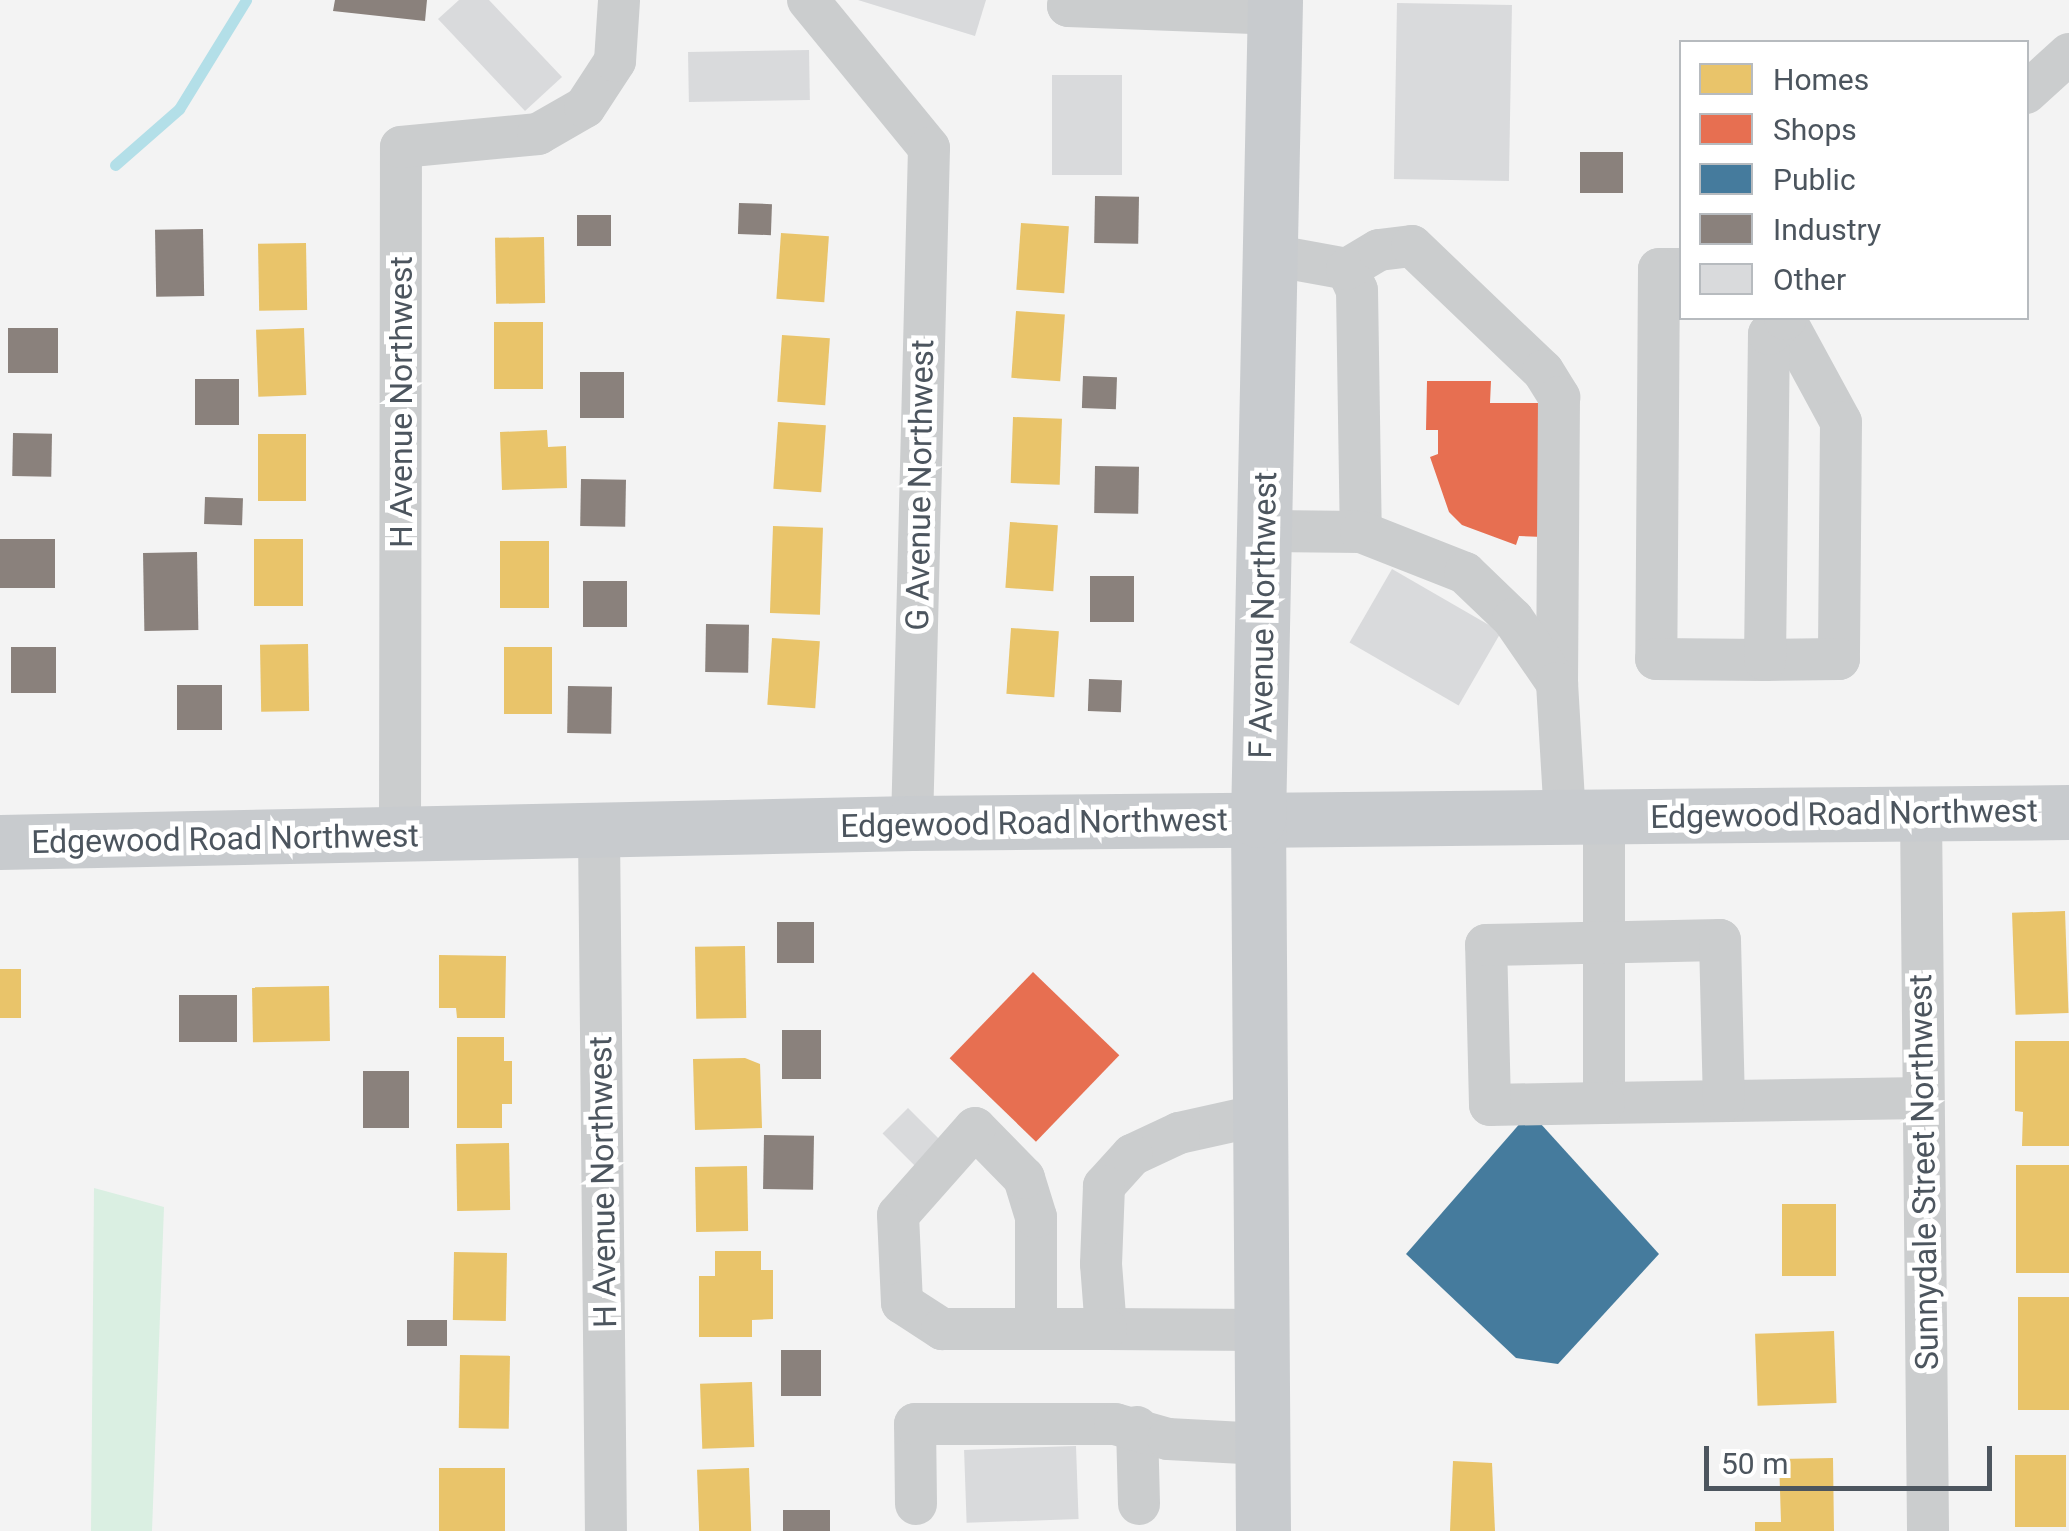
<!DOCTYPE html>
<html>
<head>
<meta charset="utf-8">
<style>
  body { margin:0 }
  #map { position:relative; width:2069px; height:1531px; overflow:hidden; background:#f3f3f3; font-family:Roboto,sans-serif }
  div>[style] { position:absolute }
  .green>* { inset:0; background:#daefe2 }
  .homes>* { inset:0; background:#e9c46a; transform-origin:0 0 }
  .shops>* { inset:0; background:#e76f51; transform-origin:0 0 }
  .public>* { inset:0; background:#457b9d }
  .industry>* { inset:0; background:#8a817c; transform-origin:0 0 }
  .stream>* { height:11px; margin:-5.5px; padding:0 5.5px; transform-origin:5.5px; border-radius:5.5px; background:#b3dfe8 }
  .building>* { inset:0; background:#d9dadc; transform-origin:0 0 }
  .minor>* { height:42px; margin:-21px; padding:0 21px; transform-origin:21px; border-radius:21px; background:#cbcdce }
  .major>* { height:55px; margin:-27.5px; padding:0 27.5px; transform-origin:27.5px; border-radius:27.5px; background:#c8cbce }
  span { translate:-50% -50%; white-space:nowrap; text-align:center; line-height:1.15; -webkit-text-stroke:10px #fff; paint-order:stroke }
  .street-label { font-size:32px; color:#4c555e }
  .legend { position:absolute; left:1679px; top:40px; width:350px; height:280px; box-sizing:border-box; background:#fff; border:2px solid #b7bbbf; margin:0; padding:12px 18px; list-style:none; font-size:30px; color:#4c555e }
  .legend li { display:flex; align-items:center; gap:20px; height:50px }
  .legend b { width:50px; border:2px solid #b7bbbf }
  .scale { position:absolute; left:1704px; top:1446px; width:288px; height:45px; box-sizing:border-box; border:5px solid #4c555e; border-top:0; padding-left:12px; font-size:30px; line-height:35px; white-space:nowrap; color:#4c555e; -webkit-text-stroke:8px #fff; paint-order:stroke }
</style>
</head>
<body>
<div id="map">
  <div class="green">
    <div style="clip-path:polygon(94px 1188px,164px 1207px,152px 1531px,91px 1531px)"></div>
  </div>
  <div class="homes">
    <div style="left:1021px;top:223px;width:48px;height:67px;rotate:4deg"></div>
    <div style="left:781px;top:233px;width:48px;height:66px;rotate:4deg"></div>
    <div style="left:544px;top:237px;width:66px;height:49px;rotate:89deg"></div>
    <div style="left:306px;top:243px;width:67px;height:48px;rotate:89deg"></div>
    <div style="left:1016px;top:311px;width:49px;height:67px;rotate:4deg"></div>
    <div style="left:494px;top:322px;width:49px;height:67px"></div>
    <div style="left:304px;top:328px;width:67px;height:48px;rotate:88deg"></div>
    <div style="left:782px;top:335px;width:48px;height:67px;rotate:4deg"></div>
    <div style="left:1013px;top:417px;width:49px;height:66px;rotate:2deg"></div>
    <div style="left:778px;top:422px;width:48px;height:67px;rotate:4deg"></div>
    <div style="clip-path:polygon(547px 430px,548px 447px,566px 446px,567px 488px,502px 490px,500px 432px)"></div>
    <div style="left:258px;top:434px;width:48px;height:67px"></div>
    <div style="left:1010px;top:522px;width:48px;height:66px;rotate:4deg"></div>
    <div style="left:773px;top:526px;width:50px;height:87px;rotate:2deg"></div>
    <div style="left:254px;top:539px;width:49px;height:67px"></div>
    <div style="left:549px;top:541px;width:67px;height:49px;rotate:90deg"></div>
    <div style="left:1011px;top:628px;width:48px;height:66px;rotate:4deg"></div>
    <div style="left:772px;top:638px;width:48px;height:67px;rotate:4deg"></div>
    <div style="left:308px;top:644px;width:67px;height:48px;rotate:89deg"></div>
    <div style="left:504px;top:647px;width:48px;height:67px"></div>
    <div style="left:2065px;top:911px;width:102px;height:53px;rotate:88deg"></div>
    <div style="left:745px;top:946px;width:72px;height:50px;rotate:89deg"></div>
    <div style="clip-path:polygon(439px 955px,506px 956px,505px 1018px,457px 1018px,456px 1008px,439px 1008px)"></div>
    <div style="left:0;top:969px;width:21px;height:49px"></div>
    <div style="left:329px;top:986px;width:55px;height:77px;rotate:89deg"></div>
    <div style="clip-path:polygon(457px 1037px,504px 1037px,504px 1061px,512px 1061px,512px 1104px,502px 1104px,502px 1128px,457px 1128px)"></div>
    <div style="clip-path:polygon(2015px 1041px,2069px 1041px,2069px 1146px,2022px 1146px,2023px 1112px,2015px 1111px)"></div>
    <div style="clip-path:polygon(745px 1058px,760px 1064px,762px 1128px,695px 1130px,693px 1059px)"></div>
    <div style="left:509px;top:1143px;width:67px;height:53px;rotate:89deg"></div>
    <div style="left:2016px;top:1165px;width:53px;height:108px"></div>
    <div style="left:747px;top:1166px;width:65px;height:52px;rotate:89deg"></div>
    <div style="left:1782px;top:1204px;width:54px;height:72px"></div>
    <div style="clip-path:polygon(715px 1251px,761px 1251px,761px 1270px,773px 1270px,773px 1319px,752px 1320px,752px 1337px,699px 1337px,699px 1276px,715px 1276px)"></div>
    <div style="left:454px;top:1252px;width:53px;height:68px;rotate:1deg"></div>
    <div style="left:2069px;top:1297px;width:113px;height:51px;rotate:90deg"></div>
    <div style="left:1834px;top:1331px;width:72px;height:79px;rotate:88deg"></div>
    <div style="left:460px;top:1355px;width:50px;height:73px;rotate:1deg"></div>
    <div style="left:752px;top:1382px;width:65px;height:52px;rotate:88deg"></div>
    <div style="left:2015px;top:1455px;width:51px;height:72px"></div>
    <div style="clip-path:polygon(1833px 1458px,1834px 1531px,1755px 1531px,1755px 1522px,1781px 1522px,1779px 1459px)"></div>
    <div style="clip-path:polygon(1453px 1461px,1492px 1463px,1495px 1531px,1450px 1531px)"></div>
    <div style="left:439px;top:1468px;width:66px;height:63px"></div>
    <div style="left:749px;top:1468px;width:63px;height:52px;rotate:88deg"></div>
  </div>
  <div class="shops">
    <div style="clip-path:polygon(1427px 381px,1491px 381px,1490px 403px,1544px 403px,1543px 537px,1519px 536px,1516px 545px,1462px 525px,1449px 512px,1430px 457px,1438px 454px,1438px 430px,1426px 430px)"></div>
    <div style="left:1033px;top:972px;width:120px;height:120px;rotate:44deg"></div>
  </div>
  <div class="public">
    <div style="clip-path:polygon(1530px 1112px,1659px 1254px,1558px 1364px,1516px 1358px,1406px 1254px)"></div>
  </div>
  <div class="industry">
    <div style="clip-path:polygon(335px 0,427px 0,425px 21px,333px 11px)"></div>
    <div style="left:1580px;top:152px;width:43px;height:41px"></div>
    <div style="left:1095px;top:196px;width:44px;height:47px;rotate:1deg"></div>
    <div style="left:739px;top:203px;width:33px;height:31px;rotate:2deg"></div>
    <div style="left:577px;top:215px;width:34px;height:31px"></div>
    <div style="left:203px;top:229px;width:67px;height:48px;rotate:89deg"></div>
    <div style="left:8px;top:328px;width:50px;height:45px"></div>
    <div style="left:580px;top:372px;width:44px;height:46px"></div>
    <div style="left:1083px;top:376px;width:34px;height:32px;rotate:2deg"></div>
    <div style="left:195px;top:379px;width:44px;height:46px"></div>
    <div style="left:13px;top:433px;width:39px;height:43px;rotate:1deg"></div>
    <div style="left:1095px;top:466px;width:44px;height:47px;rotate:1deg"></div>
    <div style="left:581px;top:479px;width:45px;height:47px;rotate:1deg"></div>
    <div style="left:205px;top:497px;width:38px;height:27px;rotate:2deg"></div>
    <div style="left:0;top:539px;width:55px;height:49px"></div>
    <div style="left:197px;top:552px;width:78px;height:54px;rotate:89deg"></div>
    <div style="left:1090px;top:576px;width:44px;height:46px"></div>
    <div style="left:583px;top:581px;width:44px;height:46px"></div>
    <div style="left:706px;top:624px;width:43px;height:48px;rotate:1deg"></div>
    <div style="left:11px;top:647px;width:45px;height:46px"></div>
    <div style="left:1089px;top:679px;width:33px;height:32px;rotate:2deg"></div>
    <div style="left:222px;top:685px;width:45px;height:45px;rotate:90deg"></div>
    <div style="left:568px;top:686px;width:44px;height:47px;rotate:1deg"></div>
    <div style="left:777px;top:922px;width:37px;height:41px"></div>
    <div style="left:179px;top:995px;width:58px;height:47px"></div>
    <div style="left:782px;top:1030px;width:39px;height:49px"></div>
    <div style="left:363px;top:1071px;width:46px;height:57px"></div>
    <div style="left:764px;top:1135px;width:50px;height:54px;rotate:1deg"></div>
    <div style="left:447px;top:1320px;width:26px;height:40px;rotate:90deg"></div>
    <div style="left:781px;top:1350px;width:40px;height:46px"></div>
    <div style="left:783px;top:1510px;width:47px;height:21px"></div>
  </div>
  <div class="stream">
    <div style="left:115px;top:165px;width:85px;rotate:-41.2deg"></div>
    <div style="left:179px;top:109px;width:128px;rotate:-58.4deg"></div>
  </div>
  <div class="building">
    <div style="clip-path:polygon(459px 0,489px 0,562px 77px,525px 111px,438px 19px)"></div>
    <div style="clip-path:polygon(858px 0,986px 0,975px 36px)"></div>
    <div style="left:1397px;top:3px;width:115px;height:176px;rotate:1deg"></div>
    <div style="left:809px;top:50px;width:50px;height:121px;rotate:89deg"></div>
    <div style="left:1052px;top:75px;width:70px;height:100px"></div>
    <div style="left:1392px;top:569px;width:126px;height:85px;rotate:30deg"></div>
    <div style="left:908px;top:1108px;width:79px;height:36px;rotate:45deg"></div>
    <div style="left:1076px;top:1446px;width:73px;height:112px;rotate:88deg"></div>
  </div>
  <div class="minor">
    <div style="left:808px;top:0;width:191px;rotate:50.7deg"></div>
    <div style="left:929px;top:148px;width:675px;rotate:91.44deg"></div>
    <div style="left:1069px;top:0;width:6px;rotate:99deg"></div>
    <div style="left:1068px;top:6px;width:206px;rotate:2.2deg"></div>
    <div style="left:2026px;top:93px;width:58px;rotate:-42.2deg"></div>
    <div style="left:1270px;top:255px;width:78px;rotate:10.3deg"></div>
    <div style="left:1347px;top:269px;width:23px;rotate:65deg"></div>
    <div style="left:1357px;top:290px;width:242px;rotate:89.1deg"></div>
    <div style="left:1347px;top:269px;width:37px;rotate:-31deg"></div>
    <div style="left:1379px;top:250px;width:33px;rotate:-7deg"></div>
    <div style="left:1412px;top:246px;width:181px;rotate:43.7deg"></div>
    <div style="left:1543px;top:371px;width:31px;rotate:58deg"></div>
    <div style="left:1559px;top:397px;width:286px;rotate:90.4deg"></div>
    <div style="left:1682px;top:269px;width:23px;rotate:180deg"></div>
    <div style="left:1659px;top:269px;width:390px;rotate:90.4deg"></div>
    <div style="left:1656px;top:659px;width:109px;rotate:0.5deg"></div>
    <div style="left:1785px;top:318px;width:1px;rotate:90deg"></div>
    <div style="left:1785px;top:319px;width:117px;rotate:61.5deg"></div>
    <div style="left:1841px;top:422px;width:237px;rotate:90.5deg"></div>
    <div style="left:1839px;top:659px;width:74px;rotate:179.2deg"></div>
    <div style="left:1765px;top:660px;width:326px;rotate:-89.3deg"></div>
    <div style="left:1769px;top:334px;width:22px;rotate:-43deg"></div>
    <div style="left:1785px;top:319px;width:1px;rotate:-45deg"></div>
    <div style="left:1264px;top:531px;width:97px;rotate:0.6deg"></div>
    <div style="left:1361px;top:532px;width:112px;rotate:21.5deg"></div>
    <div style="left:1465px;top:573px;width:66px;rotate:43.8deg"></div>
    <div style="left:1513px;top:619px;width:78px;rotate:55.5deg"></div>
    <div style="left:1557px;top:683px;width:134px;rotate:86.6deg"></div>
    <div style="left:1921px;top:813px;width:718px;rotate:89.44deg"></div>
    <div style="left:1604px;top:816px;width:287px;rotate:90deg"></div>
    <div style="left:1604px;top:1103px;width:319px;rotate:-0.9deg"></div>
    <div style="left:599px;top:833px;width:698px;rotate:89.43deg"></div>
    <div style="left:400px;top:837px;width:690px;rotate:-89.92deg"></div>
    <div style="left:401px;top:147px;width:138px;rotate:-5.4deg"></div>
    <div style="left:538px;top:134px;width:54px;rotate:-29.9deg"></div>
    <div style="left:585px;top:107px;width:55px;rotate:-56.9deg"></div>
    <div style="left:615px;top:61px;width:61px;rotate:-86.2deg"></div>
    <div style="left:1604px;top:1103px;width:114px;rotate:179deg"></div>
    <div style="left:1490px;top:1105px;width:160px;rotate:-91.4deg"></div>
    <div style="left:1486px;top:945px;width:234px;rotate:-1.2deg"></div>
    <div style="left:1720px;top:940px;width:161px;rotate:88.6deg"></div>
    <div style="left:1260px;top:1115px;width:83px;rotate:167.5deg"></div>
    <div style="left:1179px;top:1133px;width:52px;rotate:154.9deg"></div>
    <div style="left:1132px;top:1155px;width:42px;rotate:132.1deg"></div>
    <div style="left:1104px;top:1186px;width:78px;rotate:92.2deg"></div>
    <div style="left:1101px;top:1264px;width:65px;rotate:85.6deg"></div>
    <div style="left:1106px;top:1329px;width:156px;rotate:0.4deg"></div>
    <div style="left:1036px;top:1329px;width:112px;rotate:-90deg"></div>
    <div style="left:1036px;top:1217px;width:41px;rotate:-107.1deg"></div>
    <div style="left:1024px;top:1178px;width:70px;rotate:-134.4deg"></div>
    <div style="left:975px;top:1128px;width:116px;rotate:131.5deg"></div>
    <div style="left:898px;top:1215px;width:88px;rotate:87.4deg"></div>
    <div style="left:902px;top:1303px;width:48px;rotate:33deg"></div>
    <div style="left:942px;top:1329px;width:164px"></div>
    <div style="left:1137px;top:1427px;width:77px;rotate:88.5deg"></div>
    <div style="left:916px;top:1504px;width:80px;rotate:-90.7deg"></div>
    <div style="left:915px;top:1424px;width:200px"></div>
    <div style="left:1115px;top:1424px;width:55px;rotate:15.8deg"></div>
    <div style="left:1168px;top:1439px;width:94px;rotate:3deg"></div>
  </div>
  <div class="major">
    <div style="left:0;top:842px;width:912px;rotate:-1.19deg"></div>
    <div style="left:912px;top:823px;width:1157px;rotate:-0.54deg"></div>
    <div style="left:1263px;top:1531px;width:711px;rotate:-90.4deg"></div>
    <div style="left:1258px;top:820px;width:820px;rotate:-88.81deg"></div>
  </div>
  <div class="street-label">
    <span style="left:401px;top:402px;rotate:-90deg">H Avenue Northwest</span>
    <span style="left:920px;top:485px;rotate:-89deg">G Avenue Northwest</span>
    <span style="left:1263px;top:615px;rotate:-89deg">F Avenue Northwest</span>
    <span style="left:1844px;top:814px;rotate:-1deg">Edgewood Road Northwest</span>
    <span style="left:1034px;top:823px;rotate:-1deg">Edgewood Road Northwest</span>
    <span style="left:225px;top:839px;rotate:-1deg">Edgewood Road Northwest</span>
    <span style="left:1924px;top:1172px;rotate:-91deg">Sunnydale Street Northwest</span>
    <span style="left:603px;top:1182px;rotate:-91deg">H Avenue Northwest</span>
  </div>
  <ul class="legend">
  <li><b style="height:28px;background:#e9c46a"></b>Homes</li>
  <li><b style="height:28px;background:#e76f51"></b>Shops</li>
  <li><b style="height:28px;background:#457b9d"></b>Public</li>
  <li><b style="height:28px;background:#8a817c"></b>Industry</li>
  <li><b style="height:28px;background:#d9dadc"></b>Other</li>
  </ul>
  <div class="scale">50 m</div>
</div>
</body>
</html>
